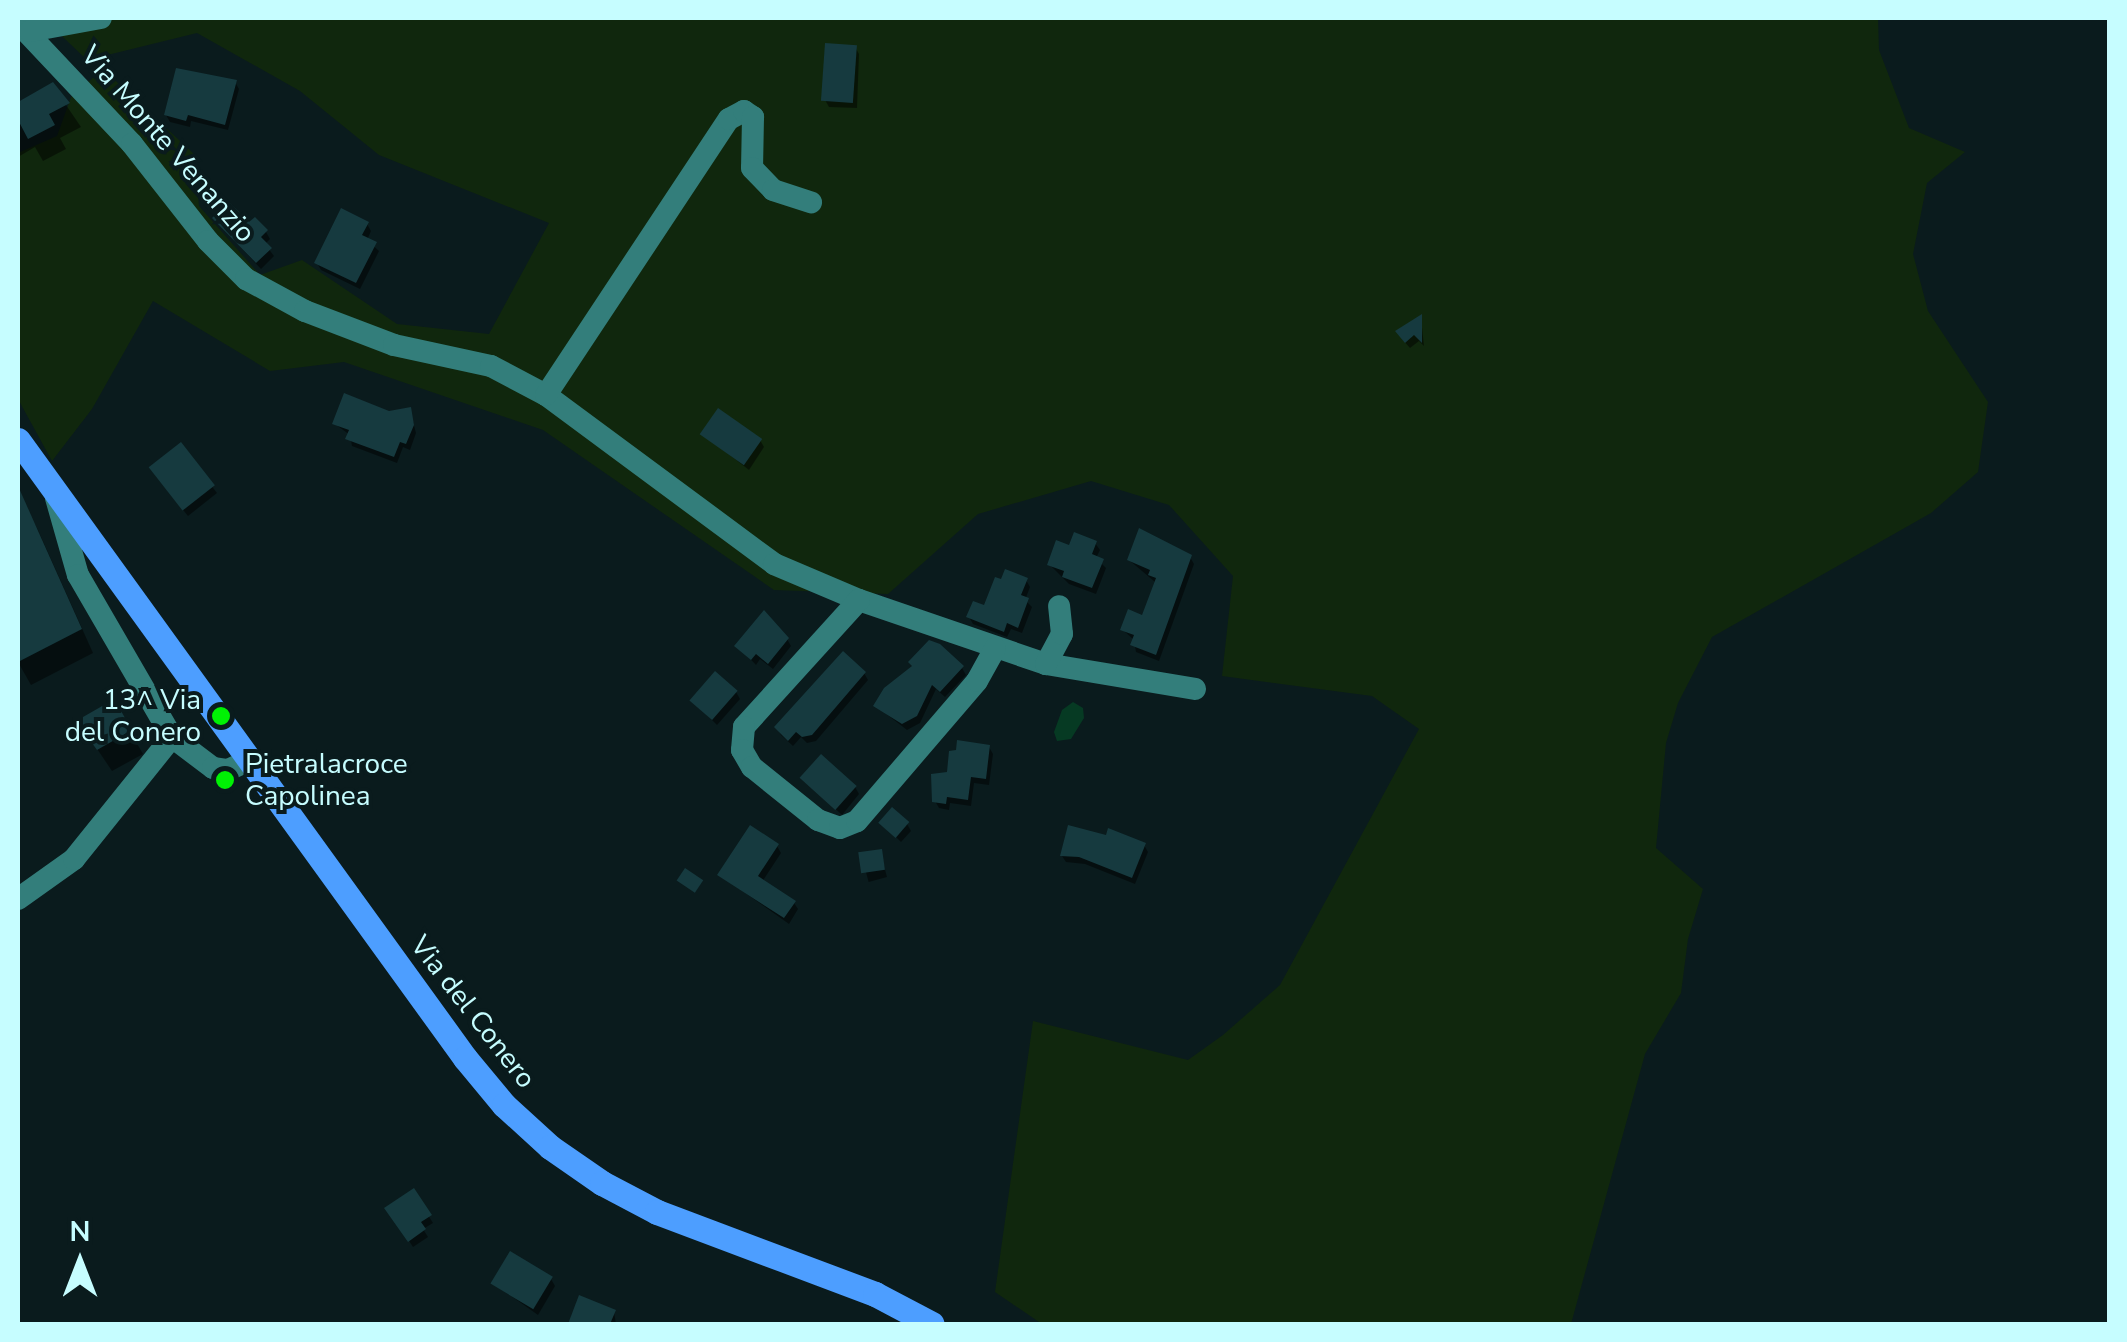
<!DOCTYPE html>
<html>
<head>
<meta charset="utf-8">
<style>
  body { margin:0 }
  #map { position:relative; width:2127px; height:1342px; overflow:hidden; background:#0a1b1d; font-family:"Nunito Sans",sans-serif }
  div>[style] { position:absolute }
  .green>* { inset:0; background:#10270d }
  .water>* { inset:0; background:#063a23 }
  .shadow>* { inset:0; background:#0007; transform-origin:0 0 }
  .building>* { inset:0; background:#163a3f; transform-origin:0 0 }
  .minor>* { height:22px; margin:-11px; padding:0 11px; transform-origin:11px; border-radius:11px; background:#337e7b }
  .major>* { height:25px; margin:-12.5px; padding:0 12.5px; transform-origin:12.5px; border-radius:12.5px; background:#4d9eff }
  .dots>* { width:28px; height:28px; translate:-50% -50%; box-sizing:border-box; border:5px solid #0a1b1d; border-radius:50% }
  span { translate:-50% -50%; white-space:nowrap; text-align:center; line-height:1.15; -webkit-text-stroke:8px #0a1b1d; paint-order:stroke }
  .street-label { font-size:28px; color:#c6fdff }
  .poi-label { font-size:28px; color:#c6fdff }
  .right { translate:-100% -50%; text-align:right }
  .left { translate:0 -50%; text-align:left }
  .frame { position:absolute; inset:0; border:20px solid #c6fdff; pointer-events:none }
  .north { position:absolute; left:30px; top:1212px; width:100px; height:100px; -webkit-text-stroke:8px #0a1b1d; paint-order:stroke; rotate:0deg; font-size:28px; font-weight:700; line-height:40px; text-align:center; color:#c6fdff }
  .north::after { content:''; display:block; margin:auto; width:35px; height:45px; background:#c6fdff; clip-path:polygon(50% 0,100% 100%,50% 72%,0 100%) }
</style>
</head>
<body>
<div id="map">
  <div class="green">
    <div style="clip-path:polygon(43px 18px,1878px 18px,1879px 50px,1909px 128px,1965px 152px,1927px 183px,1913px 254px,1928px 311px,1988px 402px,1978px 472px,1931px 513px,1712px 637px,1678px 703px,1666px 743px,1656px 848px,1703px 889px,1688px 939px,1681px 993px,1645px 1054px,1571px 1324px,1042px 1324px,995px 1292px,1033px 1021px,1188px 1060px,1223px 1035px,1280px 985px,1419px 729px,1372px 696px,1222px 676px,1233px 576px,1169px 505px,1091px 481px,978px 514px,888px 594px,774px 590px,543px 430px,344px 362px,270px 371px,153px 301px,92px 409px,52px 461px,18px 399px,18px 153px,57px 136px,71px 97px,103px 69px,194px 154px,199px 206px,260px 275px,302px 260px,397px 324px,489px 334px,549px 223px,379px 155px,300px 91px,197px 33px,87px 60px)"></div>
  </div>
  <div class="water">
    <div style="clip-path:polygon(1073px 702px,1083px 708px,1084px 718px,1071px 739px,1057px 741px,1054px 732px,1062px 710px)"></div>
  </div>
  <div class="shadow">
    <div style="clip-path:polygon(855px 47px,859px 54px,857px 108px,829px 107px,825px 100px)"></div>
    <div style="clip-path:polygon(235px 82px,239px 89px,228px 130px,191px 121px,190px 127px,170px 122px,166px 115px)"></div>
    <div style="clip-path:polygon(53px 86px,81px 127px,60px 138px,66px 149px,43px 161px,35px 147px,18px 157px,18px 104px)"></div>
    <div style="clip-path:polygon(367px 224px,371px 231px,367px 240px,379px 251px,360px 289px,321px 270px,317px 263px)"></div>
    <div style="clip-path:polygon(220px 225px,266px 232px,270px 239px,265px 244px,274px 256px,261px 269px)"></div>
    <div style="clip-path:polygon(1421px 318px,1424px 346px,1419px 341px,1410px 348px,1402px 339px)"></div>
    <div style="clip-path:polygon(410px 410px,416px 433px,410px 450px,403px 447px,397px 463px,352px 446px,350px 435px,335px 424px)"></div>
    <div style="clip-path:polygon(703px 434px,760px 440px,764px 447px,749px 470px)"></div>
    <div style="clip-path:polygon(180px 445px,217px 493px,188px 516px,155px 475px)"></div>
    <div style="clip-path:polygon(18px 504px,24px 504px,37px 528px,93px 653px,31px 685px,18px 662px)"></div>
    <div style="clip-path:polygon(1095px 543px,1100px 550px,1096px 558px,1106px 568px,1096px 594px,1069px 584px,1049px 564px)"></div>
    <div style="clip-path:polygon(1190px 557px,1194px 564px,1159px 661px,1136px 652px,1134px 640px,1123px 630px,1143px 618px,1155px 582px,1129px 560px)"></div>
    <div style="clip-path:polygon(1026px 580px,1030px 587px,1025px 600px,1032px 607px,1022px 633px,1011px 629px,1007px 637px,973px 624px,969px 617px)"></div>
    <div style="clip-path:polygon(787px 639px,791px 646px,773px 669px,760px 659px,756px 665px,738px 646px)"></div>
    <div style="clip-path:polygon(962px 668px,966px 675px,945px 697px,936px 689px,920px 723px,907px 730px,876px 706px)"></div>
    <div style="clip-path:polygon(864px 673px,868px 680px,816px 741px,807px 743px,801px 737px,793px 746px,781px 735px,777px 728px)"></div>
    <div style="clip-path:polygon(736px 692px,740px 699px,717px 725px,693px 701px)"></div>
    <div style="clip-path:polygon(116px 707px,143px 754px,112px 771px,79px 722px)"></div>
    <div style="clip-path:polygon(989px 747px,993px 754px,989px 785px,974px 783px,971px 806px,950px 803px,949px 810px,939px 808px,935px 801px,949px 774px)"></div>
    <div style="clip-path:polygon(803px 778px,855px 787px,859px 794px,842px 815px)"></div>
    <div style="clip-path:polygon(882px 823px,907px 824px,911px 831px,901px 842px)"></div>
    <div style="clip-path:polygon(1144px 845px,1148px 852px,1135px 884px,1085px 864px,1066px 862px,1062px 856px)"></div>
    <div style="clip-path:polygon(777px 846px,781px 853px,762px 882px,794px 903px,798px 909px,789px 924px,720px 875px)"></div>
    <div style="left:880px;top:851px;width:27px;height:19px;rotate:75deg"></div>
    <div style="clip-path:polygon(413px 1191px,433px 1223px,423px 1229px,428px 1237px,413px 1247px,388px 1208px)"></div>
    <div style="clip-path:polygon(551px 1279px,555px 1286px,538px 1315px,494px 1284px)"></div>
    <div style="clip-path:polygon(581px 1299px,614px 1312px,616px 1324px,571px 1324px)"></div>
  </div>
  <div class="building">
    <div style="left:825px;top:43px;width:32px;height:58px;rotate:4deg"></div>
    <div style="clip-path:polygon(176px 68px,237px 80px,225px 125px,188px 115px,186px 121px,164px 115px)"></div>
    <div style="clip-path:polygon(53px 82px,70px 103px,49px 114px,55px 125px,28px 139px,18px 120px,18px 102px)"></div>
    <div style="clip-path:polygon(229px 202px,249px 222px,255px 217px,268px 230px,261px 237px,272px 248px,256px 263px,212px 218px)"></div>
    <div style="clip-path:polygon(341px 208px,369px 222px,362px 235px,377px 242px,356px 283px,314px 263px)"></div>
    <div style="clip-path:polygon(1422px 314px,1422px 343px,1414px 335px,1405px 343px,1395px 331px)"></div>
    <div style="clip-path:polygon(344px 393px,389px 411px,411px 407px,414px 425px,406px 444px,400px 442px,394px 457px,345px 439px,349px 430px,332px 424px)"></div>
    <div style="left:718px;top:408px;width:54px;height:32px;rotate:35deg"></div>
    <div style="left:181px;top:442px;width:55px;height:41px;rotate:52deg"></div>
    <div style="clip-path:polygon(18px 486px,82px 629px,18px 662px)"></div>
    <div style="clip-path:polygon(1139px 528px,1192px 555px,1156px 655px,1130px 645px,1134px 635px,1120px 630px,1128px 609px,1142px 615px,1156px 578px,1148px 575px,1150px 570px,1127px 560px)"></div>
    <div style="clip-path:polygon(1074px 532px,1097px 541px,1092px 554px,1104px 559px,1092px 588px,1062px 577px,1064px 571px,1047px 565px,1056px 540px,1069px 545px)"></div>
    <div style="clip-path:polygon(1005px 569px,1028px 578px,1021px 595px,1029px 598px,1018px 628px,1007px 623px,1004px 632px,966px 617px,973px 601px,984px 605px,995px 577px,1001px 579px)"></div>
    <div style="clip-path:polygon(764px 610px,789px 638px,768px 664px,756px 654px,751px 660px,734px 646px)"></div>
    <div style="clip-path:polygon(929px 640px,940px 644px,964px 666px,940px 692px,932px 685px,917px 716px,902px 724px,873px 706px,884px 688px,912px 666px,908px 662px)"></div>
    <div style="clip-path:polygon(843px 651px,866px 672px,812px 735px,802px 737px,796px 732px,788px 741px,774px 727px)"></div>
    <div style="left:715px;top:671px;width:30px;height:39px;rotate:41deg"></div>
    <div style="clip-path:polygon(117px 704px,132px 730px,97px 750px,76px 721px,104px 705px,107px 709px)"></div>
    <div style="clip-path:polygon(957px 740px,990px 745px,986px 779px,971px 777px,968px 800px,947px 797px,946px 804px,932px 802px,931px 774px,947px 772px,949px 751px,956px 750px)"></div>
    <div style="left:821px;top:754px;width:48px;height:32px;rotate:42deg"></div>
    <div style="left:892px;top:807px;width:23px;height:21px;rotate:41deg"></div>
    <div style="clip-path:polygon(750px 825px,779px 844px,758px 876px,796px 901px,784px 918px,717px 875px)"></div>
    <div style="clip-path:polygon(1068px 825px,1106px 835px,1108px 828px,1146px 843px,1132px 878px,1079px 857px,1060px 856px)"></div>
    <div style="left:882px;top:849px;width:21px;height:24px;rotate:82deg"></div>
    <div style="left:685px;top:868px;width:22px;height:15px;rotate:34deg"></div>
    <div style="clip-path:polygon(414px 1188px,432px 1215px,421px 1222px,426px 1229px,408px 1242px,384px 1208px)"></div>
    <div style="left:510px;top:1251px;width:50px;height:38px;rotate:31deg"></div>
    <div style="clip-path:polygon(579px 1295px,616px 1310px,610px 1324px,568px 1324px)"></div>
  </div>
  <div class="minor">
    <div style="left:18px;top:23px;width:166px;rotate:46.7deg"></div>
    <div style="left:132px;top:144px;width:123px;rotate:51.9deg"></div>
    <div style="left:208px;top:241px;width:54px;rotate:45deg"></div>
    <div style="left:246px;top:279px;width:67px;rotate:28.5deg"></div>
    <div style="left:305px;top:311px;width:95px;rotate:20.9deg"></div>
    <div style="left:394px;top:345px;width:99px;rotate:12.2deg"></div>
    <div style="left:491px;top:366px;width:62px;rotate:27.8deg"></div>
    <div style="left:546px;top:395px;width:284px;rotate:36.5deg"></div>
    <div style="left:774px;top:564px;width:92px;rotate:23deg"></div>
    <div style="left:859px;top:600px;width:198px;rotate:18.9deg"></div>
    <div style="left:1046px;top:664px;width:151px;rotate:9.5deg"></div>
    <div style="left:30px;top:31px;width:72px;rotate:-10.4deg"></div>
    <div style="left:546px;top:395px;width:331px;rotate:-56.5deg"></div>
    <div style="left:729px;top:119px;width:17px;rotate:-28deg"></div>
    <div style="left:744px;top:111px;width:11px;rotate:34deg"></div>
    <div style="left:753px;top:117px;width:51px;rotate:91.1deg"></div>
    <div style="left:752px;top:168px;width:30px;rotate:46deg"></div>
    <div style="left:773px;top:190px;width:40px;rotate:18deg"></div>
    <div style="left:56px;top:498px;width:80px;rotate:74.1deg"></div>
    <div style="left:78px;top:575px;width:187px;rotate:59.9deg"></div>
    <div style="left:172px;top:737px;width:51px;rotate:37.1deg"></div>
    <div style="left:213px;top:768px;width:15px;rotate:8deg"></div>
    <div style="left:228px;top:770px;width:23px;rotate:-25deg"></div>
    <div style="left:859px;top:600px;width:171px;rotate:132.2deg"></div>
    <div style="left:744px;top:727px;width:23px;rotate:95deg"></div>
    <div style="left:742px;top:750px;width:20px;rotate:60deg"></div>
    <div style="left:752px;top:767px;width:85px;rotate:38.8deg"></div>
    <div style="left:818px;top:820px;width:23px;rotate:20deg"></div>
    <div style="left:840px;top:828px;width:18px;rotate:-22deg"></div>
    <div style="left:857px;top:821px;width:184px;rotate:-49.4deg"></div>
    <div style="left:977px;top:681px;width:37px;rotate:-61deg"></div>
    <div style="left:1046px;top:664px;width:34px;rotate:-62deg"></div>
    <div style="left:1062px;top:634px;width:28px;rotate:-96deg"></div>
    <div style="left:18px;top:899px;width:69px;rotate:-35.5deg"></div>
    <div style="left:74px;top:859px;width:156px;rotate:-51.2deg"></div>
  </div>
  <div class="major">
    <div style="left:18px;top:440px;width:763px;rotate:54.12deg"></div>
    <div style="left:465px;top:1058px;width:61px;rotate:50.3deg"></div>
    <div style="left:504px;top:1105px;width:62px;rotate:42.4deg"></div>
    <div style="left:550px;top:1147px;width:63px;rotate:34.7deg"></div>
    <div style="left:602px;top:1183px;width:62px;rotate:27.8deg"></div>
    <div style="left:657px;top:1212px;width:233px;rotate:20.6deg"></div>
    <div style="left:875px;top:1294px;width:64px;rotate:27.8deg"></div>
  </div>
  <div class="dots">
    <div style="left:221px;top:716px;background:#00f104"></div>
    <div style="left:225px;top:780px;background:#00f104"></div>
  </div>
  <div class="street-label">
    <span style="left:168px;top:144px;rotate:49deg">Via Monte Venanzio</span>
    <span style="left:473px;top:1012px;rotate:52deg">Via del Conero</span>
  </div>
  <div class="poi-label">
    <span class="right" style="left:201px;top:716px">13^ Via<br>del Conero</span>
    <span class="left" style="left:245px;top:780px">Pietralacroce<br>Capolinea</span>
  </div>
  <div class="frame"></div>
  <div class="north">N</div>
</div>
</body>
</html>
